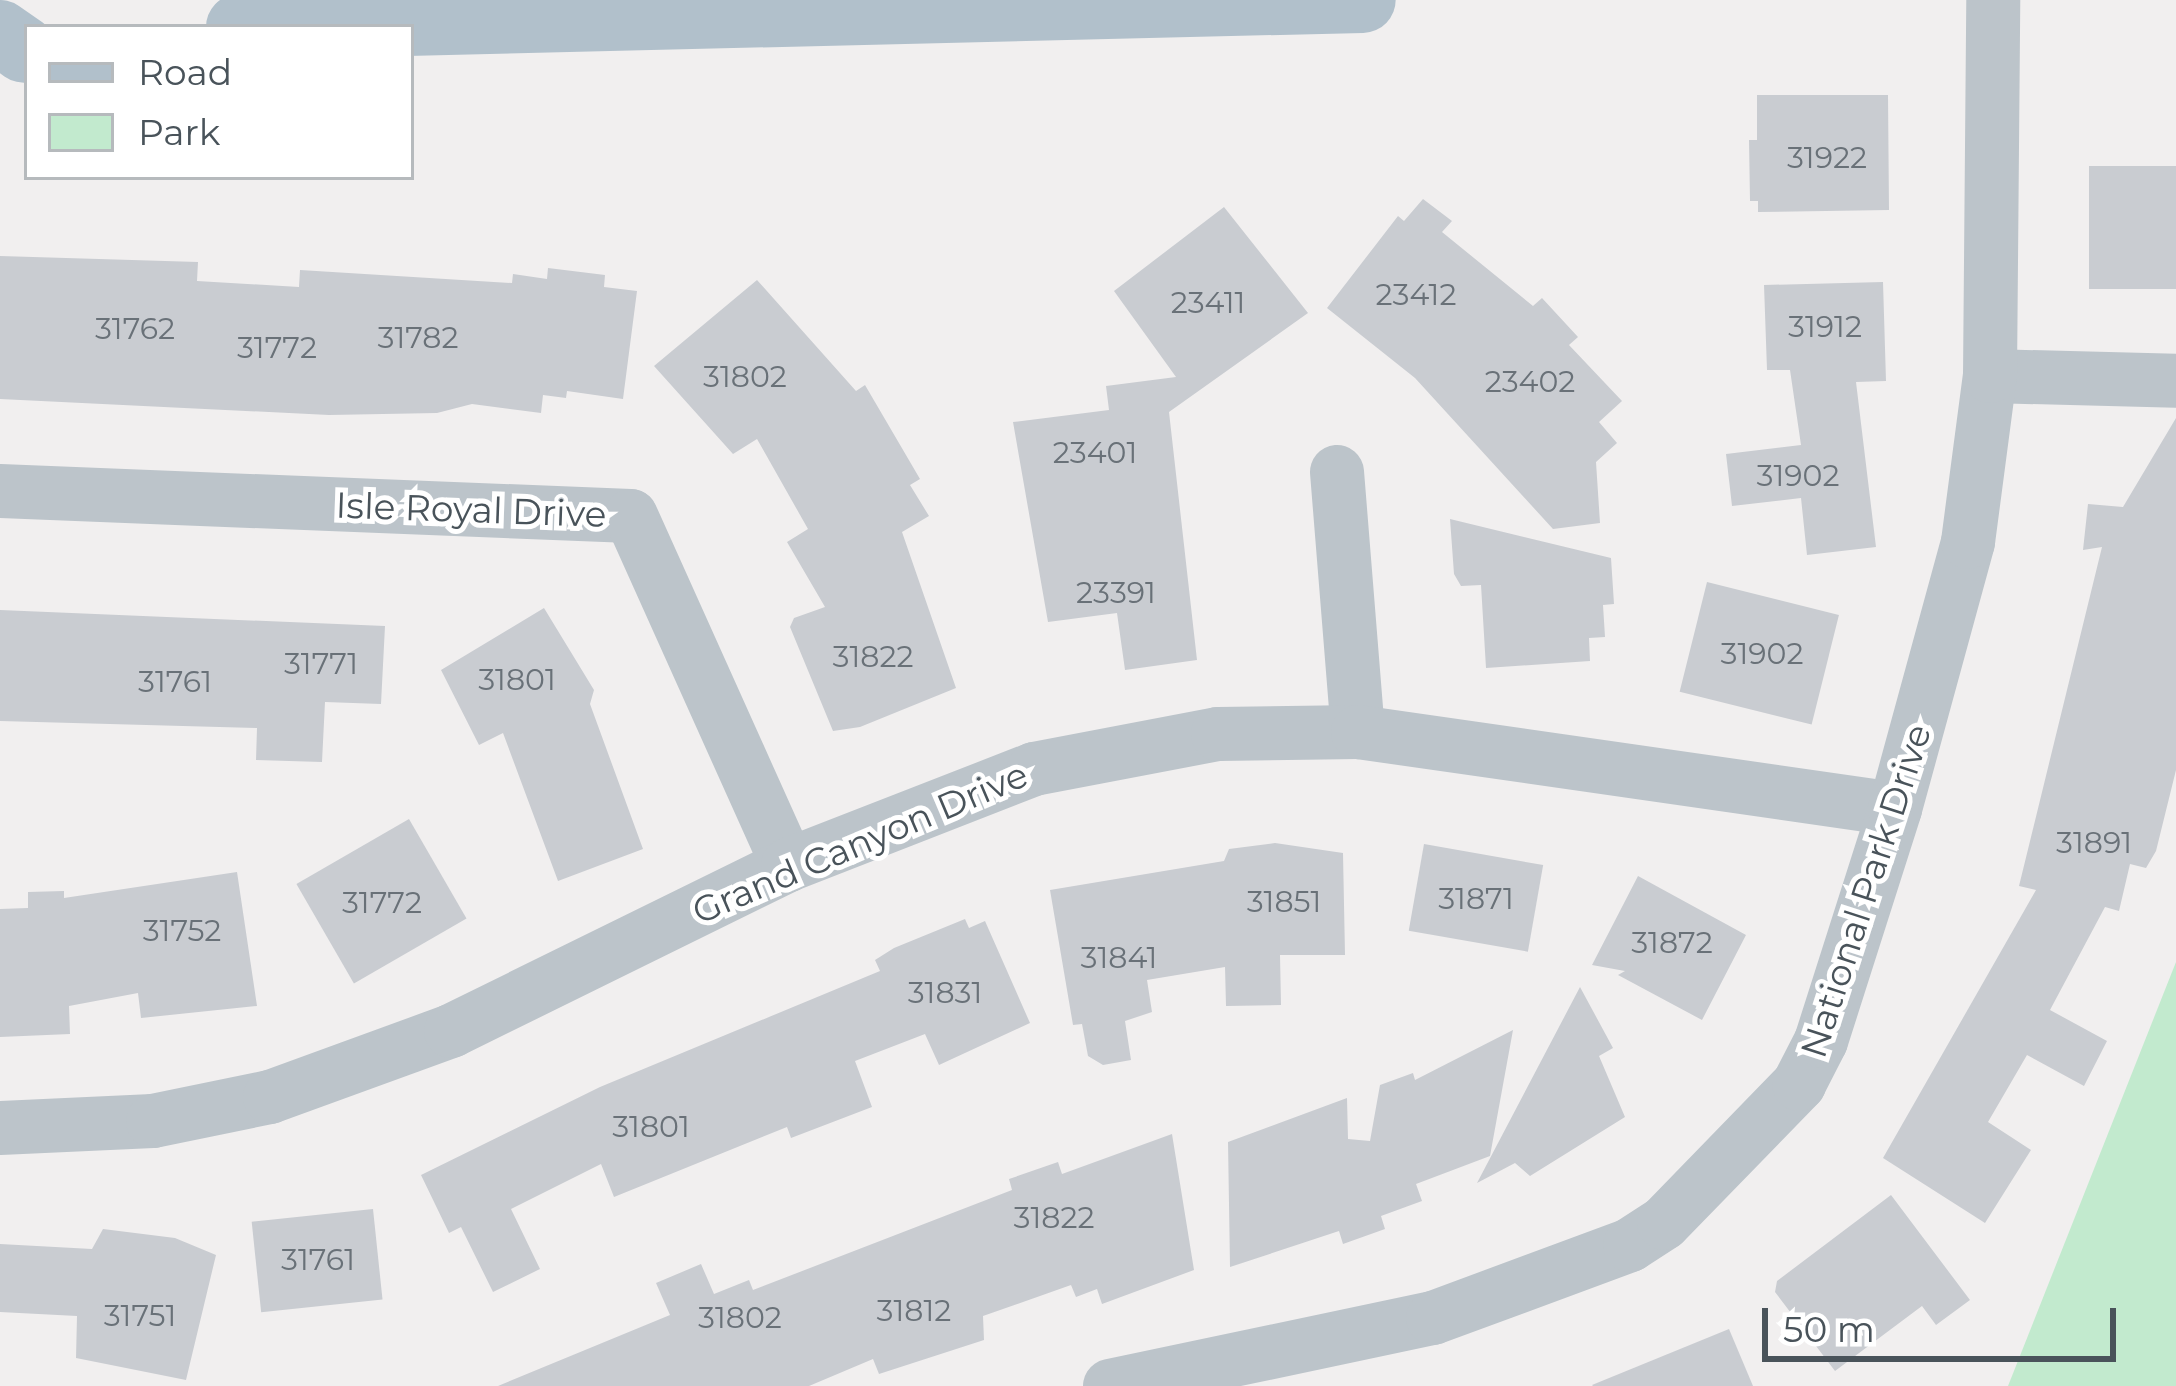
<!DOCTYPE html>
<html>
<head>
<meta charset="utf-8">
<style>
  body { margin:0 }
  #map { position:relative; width:2176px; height:1386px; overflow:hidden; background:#f1efef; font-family:Montserrat,sans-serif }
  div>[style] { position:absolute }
  .green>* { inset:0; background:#c2eace }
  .building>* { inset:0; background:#c9ccd1; transform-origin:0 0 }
  .minor>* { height:54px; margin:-27px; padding:0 27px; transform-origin:27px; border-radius:27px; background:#bcc4ca }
  .primary>* { height:66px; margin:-33px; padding:0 33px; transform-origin:33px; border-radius:33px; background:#b1c0cb }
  span { translate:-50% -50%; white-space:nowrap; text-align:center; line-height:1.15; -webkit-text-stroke:10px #fff; paint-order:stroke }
  .number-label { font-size:30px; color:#697178 }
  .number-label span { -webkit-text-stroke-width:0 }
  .street-label { font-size:36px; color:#49535a }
  .legend { position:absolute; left:24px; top:24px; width:390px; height:156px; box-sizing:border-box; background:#fff; border:3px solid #b6babd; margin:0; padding:15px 21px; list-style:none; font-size:36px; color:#49535a }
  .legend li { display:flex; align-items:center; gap:24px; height:60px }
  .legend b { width:60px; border:3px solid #b6babd }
  .scale { position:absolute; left:1762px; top:1308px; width:354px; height:54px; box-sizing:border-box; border:6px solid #49535a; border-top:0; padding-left:15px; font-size:36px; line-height:42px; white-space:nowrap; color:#49535a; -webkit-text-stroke:9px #fff; paint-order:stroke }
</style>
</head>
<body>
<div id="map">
  <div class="green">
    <div style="clip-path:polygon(2176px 962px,2176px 1386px,2008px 1386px)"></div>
  </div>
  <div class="building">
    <div style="clip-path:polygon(1757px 95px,1888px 95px,1889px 210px,1758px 212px,1758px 201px,1750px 201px,1749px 140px,1757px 140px)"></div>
    <div style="left:2176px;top:166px;width:123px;height:87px;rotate:90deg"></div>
    <div style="clip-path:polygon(1423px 199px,1452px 221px,1442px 232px,1533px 306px,1542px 298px,1578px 337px,1569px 345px,1622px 401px,1599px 422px,1617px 443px,1596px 462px,1600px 523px,1553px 529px,1415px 378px,1327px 308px,1398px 216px,1404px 221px)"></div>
    <div style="clip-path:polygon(1224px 207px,1308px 313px,1169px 412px,1197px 660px,1125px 670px,1117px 613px,1048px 622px,1013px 422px,1109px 410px,1106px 386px,1176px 377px,1114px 291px)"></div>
    <div style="clip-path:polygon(0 256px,198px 262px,197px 281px,299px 287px,300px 270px,512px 283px,513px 274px,547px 279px,548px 268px,605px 275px,604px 287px,637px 291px,623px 399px,567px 391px,566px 398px,543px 395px,541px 413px,472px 404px,437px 413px,329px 415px,0 399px)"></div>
    <div style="clip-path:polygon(757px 280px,856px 391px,865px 385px,920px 479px,910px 485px,929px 516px,902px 532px,956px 688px,860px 727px,833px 731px,790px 627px,794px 618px,825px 607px,787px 542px,808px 529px,757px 439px,733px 454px,654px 366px)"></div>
    <div style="clip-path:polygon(1883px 282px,1886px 381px,1856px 382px,1876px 547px,1807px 555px,1801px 498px,1732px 506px,1726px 454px,1801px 445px,1790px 370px,1767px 370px,1764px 285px)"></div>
    <div style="clip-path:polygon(2176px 418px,2176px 770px,2156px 851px,2146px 868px,2130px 864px,2119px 911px,2105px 907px,2050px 1010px,2107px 1041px,2084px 1086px,2027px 1055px,1988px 1122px,2031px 1150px,1985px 1223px,1883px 1158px,2036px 890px,2019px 886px,2102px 547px,2083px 550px,2088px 504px,2123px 507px)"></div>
    <div style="clip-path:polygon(1450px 519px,1611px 558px,1614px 604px,1603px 605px,1605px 637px,1589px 638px,1590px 661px,1486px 668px,1481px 585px,1461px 586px,1454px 574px)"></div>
    <div style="left:1707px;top:582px;width:136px;height:113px;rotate:14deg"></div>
    <div style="clip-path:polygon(544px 608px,594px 690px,590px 704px,643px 849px,558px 881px,503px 733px,479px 745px,441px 670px)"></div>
    <div style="clip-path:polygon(0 610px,385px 626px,381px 704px,325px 702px,322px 762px,256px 760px,257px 728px,0 721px)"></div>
    <div style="left:409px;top:819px;width:115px;height:130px;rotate:60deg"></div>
    <div style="clip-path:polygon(1275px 843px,1343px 853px,1345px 955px,1280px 955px,1281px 1005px,1226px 1006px,1225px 967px,1147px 980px,1152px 1012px,1125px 1021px,1131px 1060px,1103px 1065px,1088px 1056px,1082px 1024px,1073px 1025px,1050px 890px,1224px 861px,1229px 849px)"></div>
    <div style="left:1424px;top:844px;width:121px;height:88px;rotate:10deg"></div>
    <div style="clip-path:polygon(237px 872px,257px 1006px,141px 1018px,138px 993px,69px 1006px,70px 1034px,0 1037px,0 909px,28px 908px,28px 892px,64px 891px,64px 898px)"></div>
    <div style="clip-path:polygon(1638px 876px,1746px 935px,1702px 1020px,1618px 975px,1625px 971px,1592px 965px)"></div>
    <div style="clip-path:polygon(965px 919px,969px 928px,985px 921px,1030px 1023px,939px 1065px,925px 1034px,855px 1061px,872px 1107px,791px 1138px,787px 1127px,614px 1197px,601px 1164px,511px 1209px,540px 1269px,493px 1292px,461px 1227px,449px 1233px,421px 1175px,600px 1087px,880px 971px,875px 960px,894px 948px)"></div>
    <div style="clip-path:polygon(1580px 987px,1613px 1048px,1599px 1056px,1625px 1117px,1530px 1176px,1515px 1163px,1477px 1183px)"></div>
    <div style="clip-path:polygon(1513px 1030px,1490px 1156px,1416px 1184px,1422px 1201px,1381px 1216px,1385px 1229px,1343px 1244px,1339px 1231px,1230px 1267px,1228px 1142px,1347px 1098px,1348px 1139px,1370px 1141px,1380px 1085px,1413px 1073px,1415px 1080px)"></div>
    <div style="clip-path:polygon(1172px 1134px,1194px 1270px,1102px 1304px,1097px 1289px,1076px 1297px,1071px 1285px,983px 1316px,984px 1340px,879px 1374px,873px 1359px,809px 1386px,498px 1386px,670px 1315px,656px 1283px,701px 1264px,714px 1294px,749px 1280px,753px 1290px,1012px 1190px,1009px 1179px,1058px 1162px,1062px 1174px)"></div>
    <div style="clip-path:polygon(1891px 1195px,1970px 1300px,1936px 1325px,1922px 1306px,1835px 1371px,1775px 1292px,1777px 1281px)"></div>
    <div style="left:373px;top:1209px;width:91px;height:122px;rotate:84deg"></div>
    <div style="clip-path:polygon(103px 1229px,175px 1238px,216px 1255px,186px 1380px,76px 1358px,77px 1316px,0 1312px,0 1244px,92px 1249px)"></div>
    <div style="clip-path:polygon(1729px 1329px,1753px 1386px,1593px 1386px,1592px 1385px)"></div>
  </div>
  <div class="minor">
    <div style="left:1990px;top:376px;width:186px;rotate:1.5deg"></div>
    <div style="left:1337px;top:472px;width:261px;rotate:85.4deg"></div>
    <div style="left:0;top:491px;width:631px;rotate:2.27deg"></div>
    <div style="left:631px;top:516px;width:383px;rotate:65.8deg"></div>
    <div style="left:0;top:1128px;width:153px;rotate:-2.6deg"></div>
    <div style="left:153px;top:1121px;width:119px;rotate:-11.6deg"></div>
    <div style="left:270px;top:1097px;width:193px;rotate:-20deg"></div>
    <div style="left:451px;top:1031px;width:376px;rotate:-26.2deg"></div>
    <div style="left:788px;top:865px;width:264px;rotate:-21.3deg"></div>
    <div style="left:1034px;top:769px;width:187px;rotate:-10.8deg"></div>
    <div style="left:1218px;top:734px;width:140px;rotate:-0.8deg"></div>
    <div style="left:1358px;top:732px;width:542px;rotate:8.16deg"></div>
    <div style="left:1110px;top:1386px;width:330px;rotate:-11.9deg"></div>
    <div style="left:1433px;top:1318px;width:210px;rotate:-20.3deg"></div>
    <div style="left:1630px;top:1245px;width:40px;rotate:-32.9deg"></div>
    <div style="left:1664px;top:1223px;width:194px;rotate:-45.8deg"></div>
    <div style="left:1799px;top:1084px;width:48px;rotate:-62.9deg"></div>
    <div style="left:1821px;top:1041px;width:244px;rotate:-72.3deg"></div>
    <div style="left:1895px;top:809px;width:277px;rotate:-74.7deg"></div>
    <div style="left:1968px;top:542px;width:167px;rotate:-82.5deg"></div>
    <div style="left:1990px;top:376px;width:376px;rotate:-89.5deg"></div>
  </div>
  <div class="primary">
    <div style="left:239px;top:27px;width:1124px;rotate:-1.38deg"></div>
    <div style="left:0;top:33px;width:29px;rotate:35deg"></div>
  </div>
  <div class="number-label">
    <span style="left:1827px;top:158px">31922</span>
    <span style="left:1416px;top:295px">23412</span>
    <span style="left:1208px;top:303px">23411</span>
    <span style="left:1825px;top:327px">31912</span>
    <span style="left:135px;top:329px">31762</span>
    <span style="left:418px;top:338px">31782</span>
    <span style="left:277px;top:348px">31772</span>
    <span style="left:745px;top:377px">31802</span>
    <span style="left:1530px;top:382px">23402</span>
    <span style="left:1095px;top:453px">23401</span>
    <span style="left:1798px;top:476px">31902</span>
    <span style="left:1116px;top:593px">23391</span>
    <span style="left:1762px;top:654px">31902</span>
    <span style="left:873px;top:657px">31822</span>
    <span style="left:321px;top:664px">31771</span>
    <span style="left:517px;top:680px">31801</span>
    <span style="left:175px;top:682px">31761</span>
    <span style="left:2094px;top:843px">31891</span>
    <span style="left:1476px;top:899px">31871</span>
    <span style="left:1284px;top:902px">31851</span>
    <span style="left:382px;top:903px">31772</span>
    <span style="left:182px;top:931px">31752</span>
    <span style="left:1672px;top:943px">31872</span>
    <span style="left:1119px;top:958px">31841</span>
    <span style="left:945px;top:993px">31831</span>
    <span style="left:651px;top:1127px">31801</span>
    <span style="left:1054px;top:1218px">31822</span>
    <span style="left:318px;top:1260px">31761</span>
    <span style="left:914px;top:1311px">31812</span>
    <span style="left:140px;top:1316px">31751</span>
    <span style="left:740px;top:1318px">31802</span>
  </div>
  <div class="street-label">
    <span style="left:471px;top:510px;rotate:2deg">Isle Royal Drive</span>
    <span style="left:860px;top:843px;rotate:-23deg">Grand Canyon Drive</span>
    <span style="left:1866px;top:891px;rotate:-72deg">National Park Drive</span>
  </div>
  <ul class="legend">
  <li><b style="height:15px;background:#b1c0cb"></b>Road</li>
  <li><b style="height:33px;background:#c2eace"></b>Park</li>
  </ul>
  <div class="scale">50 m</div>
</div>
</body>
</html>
